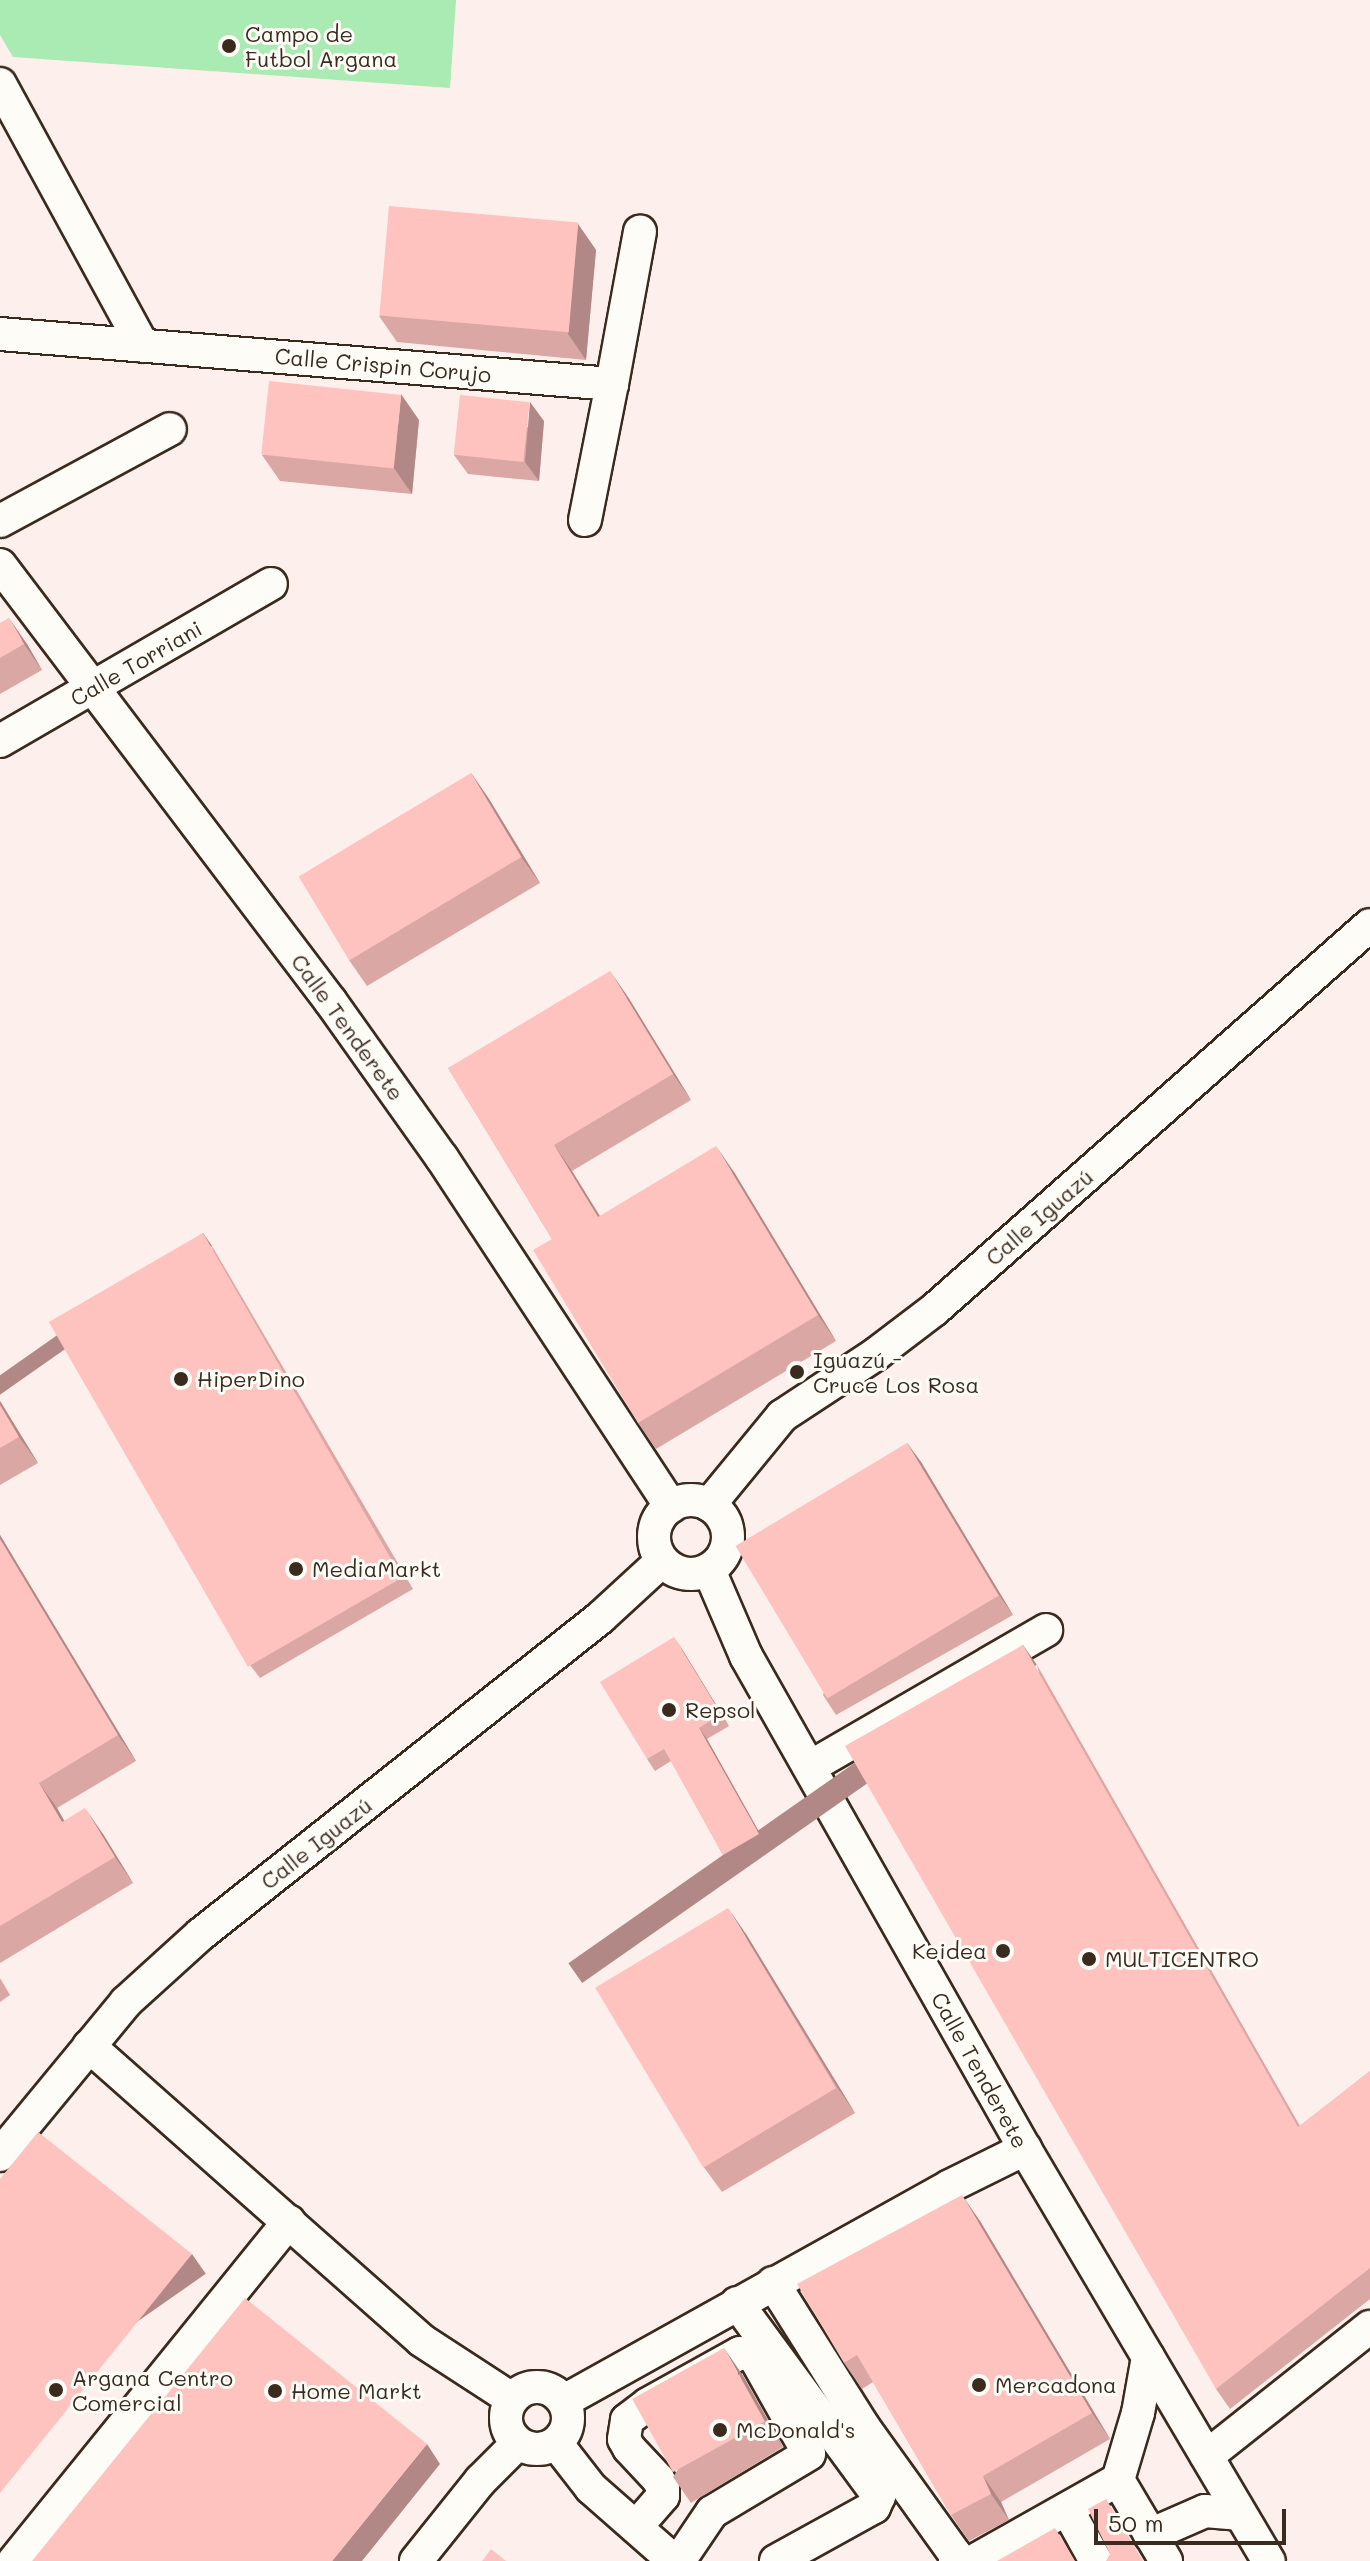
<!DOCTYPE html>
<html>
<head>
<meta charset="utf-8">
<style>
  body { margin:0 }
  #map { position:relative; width:1370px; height:2561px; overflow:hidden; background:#fdf0ec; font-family:Mali,sans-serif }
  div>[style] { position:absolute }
  .green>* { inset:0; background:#aaeab3 }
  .roads { filter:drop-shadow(2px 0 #3b2a1e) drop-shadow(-2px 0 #3b2a1e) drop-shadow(0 2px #3b2a1e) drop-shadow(0 -2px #3b2a1e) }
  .minor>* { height:32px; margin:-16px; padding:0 16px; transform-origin:16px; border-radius:16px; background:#fdfcf7 }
  .minor>.ring { margin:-16px; padding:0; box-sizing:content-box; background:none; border:32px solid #fdfcf7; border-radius:50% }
  .wall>* { inset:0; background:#daa7a4 }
  .shaded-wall>* { inset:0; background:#b28886; transform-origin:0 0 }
  .building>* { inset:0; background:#fec2bf; transform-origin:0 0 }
  .dots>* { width:22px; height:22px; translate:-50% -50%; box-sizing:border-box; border:4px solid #fdfcf7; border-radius:50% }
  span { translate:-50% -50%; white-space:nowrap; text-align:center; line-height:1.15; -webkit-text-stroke:6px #fdfcf7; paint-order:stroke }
  .poi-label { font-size:22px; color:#3b2a1e }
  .left { translate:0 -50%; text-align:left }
  .right { translate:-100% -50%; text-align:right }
  .street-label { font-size:22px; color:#3b2a1e }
  .scale { position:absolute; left:1094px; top:2509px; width:192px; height:36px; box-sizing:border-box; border:4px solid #3b2a1e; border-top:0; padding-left:10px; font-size:24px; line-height:28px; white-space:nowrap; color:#3b2a1e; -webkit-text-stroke:6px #fdfcf7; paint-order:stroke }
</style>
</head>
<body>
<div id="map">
  <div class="green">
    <div style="clip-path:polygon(0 0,456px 0,450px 88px,13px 57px,0 35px)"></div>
  </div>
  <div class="roads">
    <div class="minor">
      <div style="left:0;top:84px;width:298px;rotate:61.4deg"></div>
      <div style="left:0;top:334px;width:614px;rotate:4.67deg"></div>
      <div style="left:612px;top:384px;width:155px;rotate:-79.6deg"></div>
      <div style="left:585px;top:520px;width:139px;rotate:-78.8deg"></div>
      <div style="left:0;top:521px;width:193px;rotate:-28.4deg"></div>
      <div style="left:0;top:565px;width:548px;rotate:52.86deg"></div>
      <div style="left:331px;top:1002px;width:191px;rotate:54.6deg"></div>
      <div style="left:442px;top:1158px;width:417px;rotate:56.7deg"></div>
      <div style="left:0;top:741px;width:313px;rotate:-30.1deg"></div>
      <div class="ring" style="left:654px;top:1500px;width:42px;height:42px"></div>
      <div style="left:709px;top:1505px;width:115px;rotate:-50.6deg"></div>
      <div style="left:782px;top:1416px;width:113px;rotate:-33.4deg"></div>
      <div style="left:876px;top:1354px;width:74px;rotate:-37.3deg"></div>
      <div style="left:935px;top:1309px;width:580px;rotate:-41.44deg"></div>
      <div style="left:709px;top:1570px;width:94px;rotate:66.7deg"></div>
      <div style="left:746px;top:1656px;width:566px;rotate:60.49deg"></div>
      <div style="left:1025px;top:2149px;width:479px;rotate:59.4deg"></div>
      <div style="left:810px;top:1767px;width:273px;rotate:-30.1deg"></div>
      <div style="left:89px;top:2046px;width:443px;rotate:41.5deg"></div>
      <div style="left:421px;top:2340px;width:108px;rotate:33deg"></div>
      <div style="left:0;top:2155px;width:198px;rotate:-50.5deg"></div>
      <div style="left:126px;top:2002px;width:101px;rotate:-42.2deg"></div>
      <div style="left:201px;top:1934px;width:509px;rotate:-38.38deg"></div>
      <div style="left:600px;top:1618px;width:84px;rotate:-42.6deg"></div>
      <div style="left:773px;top:2283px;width:169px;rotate:57.8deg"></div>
      <div style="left:863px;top:2426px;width:158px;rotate:54.3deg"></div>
      <div style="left:955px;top:2554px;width:7px;rotate:90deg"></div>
      <div style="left:737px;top:2303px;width:240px;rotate:53.7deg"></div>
      <div style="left:879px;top:2496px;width:12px;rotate:114deg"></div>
      <div style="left:874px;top:2507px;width:112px;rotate:151.1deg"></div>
      <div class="ring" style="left:506px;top:2387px;width:30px;height:30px"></div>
      <div style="left:564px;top:2401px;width:442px;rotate:-29.1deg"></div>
      <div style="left:950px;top:2186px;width:84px;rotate:-26.3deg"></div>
      <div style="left:556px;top:2443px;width:57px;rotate:52.1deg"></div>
      <div style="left:591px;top:2488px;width:111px;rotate:41.3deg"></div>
      <div style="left:1207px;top:2456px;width:208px;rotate:-38.4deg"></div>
      <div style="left:1118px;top:2480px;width:94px;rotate:59.3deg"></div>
      <div style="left:1067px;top:2509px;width:60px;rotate:60.9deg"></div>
      <div style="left:636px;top:2527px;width:41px;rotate:-48.9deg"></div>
      <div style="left:663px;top:2496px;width:8px;rotate:-90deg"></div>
      <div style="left:663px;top:2488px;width:10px;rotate:-119deg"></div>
      <div style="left:658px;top:2479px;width:42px;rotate:-133.1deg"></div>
      <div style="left:629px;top:2448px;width:10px;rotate:-119deg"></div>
      <div style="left:624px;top:2439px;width:19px;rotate:-81deg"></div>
      <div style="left:627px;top:2420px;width:26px;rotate:-37deg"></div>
      <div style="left:648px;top:2404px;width:105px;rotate:-29deg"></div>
      <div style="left:740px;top:2353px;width:14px;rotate:12deg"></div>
      <div style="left:754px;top:2356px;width:112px;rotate:60.7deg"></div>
      <div style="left:809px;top:2454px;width:113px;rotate:149.1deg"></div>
      <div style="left:712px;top:2512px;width:59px;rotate:124deg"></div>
      <div style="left:1150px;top:2535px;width:60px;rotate:-23.6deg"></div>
      <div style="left:1205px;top:2511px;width:33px;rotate:5deg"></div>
      <div style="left:14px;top:2561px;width:437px;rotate:-51deg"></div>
      <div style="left:416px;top:2561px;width:104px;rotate:-51.3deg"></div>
      <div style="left:481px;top:2480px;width:52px;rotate:-45deg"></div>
      <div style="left:974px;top:2561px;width:165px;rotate:-29.4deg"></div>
      <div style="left:1118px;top:2480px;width:70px;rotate:-73.4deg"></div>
      <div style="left:1138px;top:2413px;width:57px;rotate:-79.9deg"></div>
    </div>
  </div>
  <div class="wall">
    <div style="clip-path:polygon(578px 224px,596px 250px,586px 360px,397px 342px,379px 316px)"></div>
    <div style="clip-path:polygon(419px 420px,412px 494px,280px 481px,262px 455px)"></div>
    <div style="clip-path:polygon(544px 421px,539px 481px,468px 474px,454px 455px)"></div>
    <div style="clip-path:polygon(0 623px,27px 644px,42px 670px,0 694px)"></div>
    <div style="clip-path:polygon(471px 773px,489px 799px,540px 883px,367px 986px,349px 960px)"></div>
    <div style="clip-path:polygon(628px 997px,691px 1100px,572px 1171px,600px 1216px,734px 1172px,836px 1341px,656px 1449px,638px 1423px,552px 1239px,448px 1068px)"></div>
    <div style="clip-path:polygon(212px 1246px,413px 1589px,260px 1678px,250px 1665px)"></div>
    <div style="clip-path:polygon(0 1401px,38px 1463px,0 1485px)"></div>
    <div style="clip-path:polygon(907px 1443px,921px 1462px,1013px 1615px,836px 1715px,823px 1695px)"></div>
    <div style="clip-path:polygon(0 1535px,136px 1761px,57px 1808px,64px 1821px,103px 1834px,133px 1883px,0 1963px)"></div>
    <div style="clip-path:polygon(682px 1649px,729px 1726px,707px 1739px,767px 1846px,731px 1866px,723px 1855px,671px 1761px,655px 1771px,647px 1759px)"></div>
    <div style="clip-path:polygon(1037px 1665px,1300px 2126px,1370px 2071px,1370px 2299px,1230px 2409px,1216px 2389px)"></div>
    <div style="clip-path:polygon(746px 1934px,855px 2113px,722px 2192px,703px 2166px)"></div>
    <div style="clip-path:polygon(0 1978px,10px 1995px,0 2002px)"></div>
    <div style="clip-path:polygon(980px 2221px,1110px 2439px,1001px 2502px,1009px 2520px,969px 2541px,951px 2515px,873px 2382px,862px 2389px,844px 2363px)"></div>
    <div style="clip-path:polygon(742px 2374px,783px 2447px,691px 2503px,673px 2477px)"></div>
  </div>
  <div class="shaded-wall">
    <div style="clip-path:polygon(578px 224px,596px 250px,586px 360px,568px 334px)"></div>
    <div style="clip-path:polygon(401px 394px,419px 420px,412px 494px,394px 468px)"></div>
    <div style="clip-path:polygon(530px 402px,544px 421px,539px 481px,525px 462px)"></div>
    <div style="clip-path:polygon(9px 618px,27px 644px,42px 670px,24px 644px)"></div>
    <div style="clip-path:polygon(471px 773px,489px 799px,540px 883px,521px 857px)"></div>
    <div style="clip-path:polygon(610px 971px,628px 997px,691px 1100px,673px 1074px)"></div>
    <div style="clip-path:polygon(554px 1145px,572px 1171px,616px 1243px,598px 1217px)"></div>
    <div style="clip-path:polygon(716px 1146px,734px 1172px,836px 1341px,818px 1315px)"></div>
    <div style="left:203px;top:1233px;width:16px;height:398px;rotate:55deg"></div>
    <div style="clip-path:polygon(0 1401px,38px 1463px,19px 1437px,0 1405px)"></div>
    <div style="clip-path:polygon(907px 1443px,921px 1462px,1013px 1615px,999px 1595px)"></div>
    <div style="clip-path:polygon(0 1535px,136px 1761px,118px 1735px,0 1539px)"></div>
    <div style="clip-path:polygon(674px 1637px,682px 1649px,729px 1726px,721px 1714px)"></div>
    <div style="left:1023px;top:1645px;width:24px;height:555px;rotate:55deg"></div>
    <div style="clip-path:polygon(699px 1728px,707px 1739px,767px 1846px,759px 1834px)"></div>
    <div style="clip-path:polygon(39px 1783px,57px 1808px,80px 1848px,62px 1822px)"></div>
    <div style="clip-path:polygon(85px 1808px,103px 1834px,133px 1883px,115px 1857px)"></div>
    <div style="clip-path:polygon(728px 1908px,746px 1934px,855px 2113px,837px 2087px)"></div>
    <div style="clip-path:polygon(962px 2195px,980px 2221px,1110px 2439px,1092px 2413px)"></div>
    <div style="left:192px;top:2254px;width:24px;height:307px;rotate:55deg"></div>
    <div style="clip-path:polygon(724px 2348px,742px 2374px,783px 2447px,765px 2421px)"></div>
    <div style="clip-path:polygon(427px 2444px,440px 2464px,362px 2561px,332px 2561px)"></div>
    <div style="clip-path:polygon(983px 2476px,1001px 2502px,1009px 2520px,991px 2494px)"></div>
  </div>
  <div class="building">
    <div style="left:389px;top:206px;width:190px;height:110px;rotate:5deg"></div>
    <div style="left:269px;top:381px;width:133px;height:74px;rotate:6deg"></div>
    <div style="left:460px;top:395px;width:70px;height:60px;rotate:6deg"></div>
    <div style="clip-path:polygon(9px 618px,24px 644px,0 658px,0 623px)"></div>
    <div style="left:471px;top:773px;width:98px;height:201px;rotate:59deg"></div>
    <div style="clip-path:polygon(610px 971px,673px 1074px,554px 1145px,598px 1217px,716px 1146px,818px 1315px,638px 1423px,533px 1250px,552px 1239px,448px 1068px)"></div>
    <div style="left:203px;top:1233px;width:398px;height:178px;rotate:60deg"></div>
    <div style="clip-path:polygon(0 1405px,19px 1437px,0 1448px)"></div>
    <div style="left:907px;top:1443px;width:178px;height:200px;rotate:59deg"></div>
    <div style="clip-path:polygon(0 1539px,118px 1735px,39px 1783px,62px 1822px,85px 1808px,115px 1857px,0 1926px)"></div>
    <div style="clip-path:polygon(674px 1637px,721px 1714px,699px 1728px,759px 1834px,723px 1855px,664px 1749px,647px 1759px,600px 1682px)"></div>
    <div style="clip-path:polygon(1023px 1645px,1298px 2127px,1370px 2071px,1370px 2268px,1216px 2389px,845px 1746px)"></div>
    <div style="left:728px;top:1908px;width:210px;height:155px;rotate:59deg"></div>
    <div style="clip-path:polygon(38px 2132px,192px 2254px,0 2493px,0 2179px)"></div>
    <div style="clip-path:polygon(962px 2195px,1092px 2413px,983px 2476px,991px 2494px,951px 2515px,857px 2355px,844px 2363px,797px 2284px)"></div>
    <div style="clip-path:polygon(245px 2298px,427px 2444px,332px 2561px,32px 2561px)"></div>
    <div style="left:724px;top:2348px;width:84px;height:105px;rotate:61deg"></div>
    <div style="clip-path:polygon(1106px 2499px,1143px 2561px,1106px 2561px,1110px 2554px,1088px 2509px)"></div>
    <div style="clip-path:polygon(1055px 2528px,1075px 2561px,997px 2561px)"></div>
    <div style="clip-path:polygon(491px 2549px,506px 2561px,482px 2561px)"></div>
  </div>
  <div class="dots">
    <div style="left:229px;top:46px;background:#3b2a1e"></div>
    <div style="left:797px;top:1372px;background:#3b2a1e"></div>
    <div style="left:181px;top:1379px;background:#3b2a1e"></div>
    <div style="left:296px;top:1569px;background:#3b2a1e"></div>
    <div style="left:669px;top:1710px;background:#3b2a1e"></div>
    <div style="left:1003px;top:1951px;background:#3b2a1e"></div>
    <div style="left:1089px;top:1959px;background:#3b2a1e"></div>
    <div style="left:979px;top:2385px;background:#3b2a1e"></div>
    <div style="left:56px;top:2390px;background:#3b2a1e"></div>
    <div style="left:275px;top:2391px;background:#3b2a1e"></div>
    <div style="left:720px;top:2430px;background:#3b2a1e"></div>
  </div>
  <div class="poi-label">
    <span class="left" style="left:245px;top:46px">Campo de<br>Futbol Argana</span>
    <span class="left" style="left:813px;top:1372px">Iguazú -<br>Cruce Los Rosa</span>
    <span class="left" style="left:197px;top:1379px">HiperDino</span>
    <span class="left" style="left:312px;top:1569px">MediaMarkt</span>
    <span class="left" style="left:685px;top:1710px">Repsol</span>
    <span class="right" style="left:987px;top:1951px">Keidea</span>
    <span class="left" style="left:1105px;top:1959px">MULTICENTRO</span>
    <span class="left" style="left:72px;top:2390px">Argana Centro<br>Comercial</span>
    <span class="left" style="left:995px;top:2385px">Mercadona</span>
    <span class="left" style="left:291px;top:2391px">Home Markt</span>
    <span class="left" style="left:736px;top:2430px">McDonald's</span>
  </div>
  <div class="street-label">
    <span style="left:383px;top:365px;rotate:5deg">Calle Crispin Corujo</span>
    <span style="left:136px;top:663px;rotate:-30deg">Calle Torriani</span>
    <span style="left:348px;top:1027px;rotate:54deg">Calle Tenderete</span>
    <span style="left:1039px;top:1217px;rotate:-41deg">Calle Iguazú</span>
    <span style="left:316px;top:1843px;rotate:-38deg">Calle Iguazú</span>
    <span style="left:980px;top:2070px;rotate:61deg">Calle Tenderete</span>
  </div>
  <div class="scale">50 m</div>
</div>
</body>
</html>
